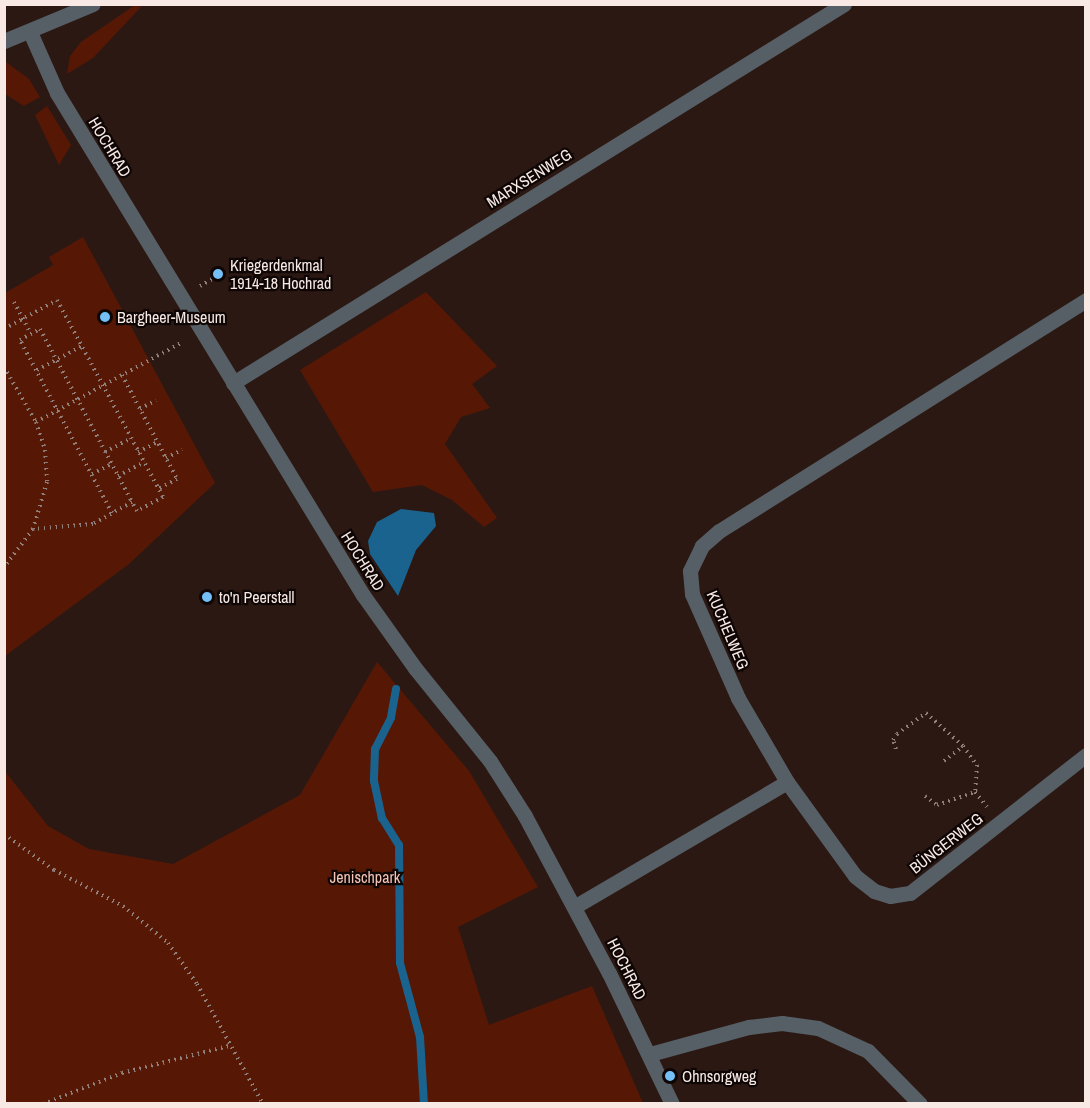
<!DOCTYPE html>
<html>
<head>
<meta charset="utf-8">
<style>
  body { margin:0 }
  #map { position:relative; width:1090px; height:1108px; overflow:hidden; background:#2c1813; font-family:"Archivo Narrow",sans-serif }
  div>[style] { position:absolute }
  .green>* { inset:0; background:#561805 }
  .water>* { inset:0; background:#1a638f }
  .stream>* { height:8px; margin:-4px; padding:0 4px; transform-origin:4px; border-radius:4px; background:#1a638f }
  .path>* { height:4px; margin-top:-2px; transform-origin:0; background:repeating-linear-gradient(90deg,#907f7a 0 1.5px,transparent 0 6px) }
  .minor>* { height:15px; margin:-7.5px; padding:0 7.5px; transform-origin:7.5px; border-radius:7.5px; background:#565f65 }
  .tertiary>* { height:15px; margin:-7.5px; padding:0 7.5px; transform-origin:7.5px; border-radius:7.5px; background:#565f65 }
  .dots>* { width:16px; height:16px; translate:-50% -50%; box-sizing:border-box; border:3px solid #0e0605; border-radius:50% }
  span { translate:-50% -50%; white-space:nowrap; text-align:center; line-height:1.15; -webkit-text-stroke:4.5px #0e0605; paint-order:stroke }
  .street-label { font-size:16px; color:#f8e9e5 }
  .poi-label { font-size:16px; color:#f8e9e5 }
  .left { translate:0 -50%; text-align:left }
  .park-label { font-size:16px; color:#f6c4b5 }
  .frame { position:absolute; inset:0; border:6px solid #f8e9e5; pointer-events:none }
</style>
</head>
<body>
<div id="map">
  <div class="green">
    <div style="clip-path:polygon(135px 5px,141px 7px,93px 58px,67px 74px,70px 56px,81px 42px)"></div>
    <div style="clip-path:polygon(6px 62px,29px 79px,40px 97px,24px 106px,5px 94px)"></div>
    <div style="clip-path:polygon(47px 106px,71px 145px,59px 165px,35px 115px)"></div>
    <div style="clip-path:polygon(83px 237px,215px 483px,129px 564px,5px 656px,5px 293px,53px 265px,49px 257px)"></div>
    <div style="clip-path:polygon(426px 292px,497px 366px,472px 384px,490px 408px,461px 417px,445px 444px,497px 518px,484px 527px,452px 500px,422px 485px,373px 492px,300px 370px)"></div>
    <div style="clip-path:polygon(377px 662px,469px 771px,538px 887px,458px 927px,489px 1025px,592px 986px,643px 1103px,5px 1103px,4px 770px,48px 826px,89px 849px,173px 864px,300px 795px)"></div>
  </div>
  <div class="water">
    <div style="clip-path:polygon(401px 509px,434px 513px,436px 526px,416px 550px,398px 596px,370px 554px,368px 541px,377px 522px)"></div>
  </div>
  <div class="stream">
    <div style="left:396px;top:689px;width:29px;rotate:100deg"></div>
    <div style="left:391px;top:718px;width:35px;rotate:117deg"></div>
    <div style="left:375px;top:749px;width:32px;rotate:92deg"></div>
    <div style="left:374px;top:781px;width:38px;rotate:78deg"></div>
    <div style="left:382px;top:818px;width:32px;rotate:58deg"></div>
    <div style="left:399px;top:845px;width:118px;rotate:89.5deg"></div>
    <div style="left:400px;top:963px;width:77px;rotate:74.9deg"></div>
    <div style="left:420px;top:1037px;width:67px;rotate:86.6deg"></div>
  </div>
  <div class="path">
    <div style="left:200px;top:286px;width:20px;rotate:-30deg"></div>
    <div style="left:14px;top:302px;width:36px;rotate:62deg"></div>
    <div style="left:4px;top:329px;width:60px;rotate:-28.7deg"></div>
    <div style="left:57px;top:300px;width:224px;rotate:61.7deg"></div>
    <div style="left:163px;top:497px;width:30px;rotate:152deg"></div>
    <div style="left:137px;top:511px;width:10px;rotate:-119deg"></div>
    <div style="left:132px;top:502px;width:45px;rotate:150.6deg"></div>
    <div style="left:93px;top:524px;width:60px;rotate:175.2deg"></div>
    <div style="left:33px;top:529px;width:48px;rotate:127.3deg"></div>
    <div style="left:4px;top:367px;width:64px;rotate:59.8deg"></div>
    <div style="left:36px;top:422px;width:29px;rotate:72deg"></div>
    <div style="left:45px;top:450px;width:32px;rotate:86deg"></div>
    <div style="left:47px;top:482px;width:49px;rotate:106.6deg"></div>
    <div style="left:37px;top:370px;width:51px;rotate:-28.1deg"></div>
    <div style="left:122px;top:375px;width:118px;rotate:62.1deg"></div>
    <div style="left:177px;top:479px;width:21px;rotate:152deg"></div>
    <div style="left:140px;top:409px;width:18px;rotate:-29deg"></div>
    <div style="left:36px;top:422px;width:167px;rotate:-28.6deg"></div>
    <div style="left:105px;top:452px;width:30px;rotate:-28deg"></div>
    <div style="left:138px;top:452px;width:22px;rotate:-27deg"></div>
    <div style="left:166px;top:458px;width:18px;rotate:-27deg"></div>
    <div style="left:92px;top:474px;width:22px;rotate:-27deg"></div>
    <div style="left:118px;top:476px;width:30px;rotate:-28deg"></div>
    <div style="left:112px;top:513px;width:196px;rotate:-118deg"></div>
    <div style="left:20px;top:340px;width:23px;rotate:-29deg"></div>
    <div style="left:40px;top:329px;width:196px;rotate:62deg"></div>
    <div style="left:896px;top:749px;width:9px;rotate:-108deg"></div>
    <div style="left:893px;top:740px;width:7px;rotate:-56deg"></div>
    <div style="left:897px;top:734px;width:36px;rotate:-36deg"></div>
    <div style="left:926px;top:713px;width:50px;rotate:41.7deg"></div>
    <div style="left:944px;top:761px;width:24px;rotate:-38deg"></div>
    <div style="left:963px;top:746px;width:24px;rotate:54deg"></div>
    <div style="left:977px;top:765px;width:27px;rotate:94deg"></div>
    <div style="left:975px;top:792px;width:19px;rotate:51deg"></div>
    <div style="left:925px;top:796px;width:15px;rotate:37deg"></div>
    <div style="left:937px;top:805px;width:40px;rotate:-18.9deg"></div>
    <div style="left:4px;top:834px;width:62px;rotate:35.8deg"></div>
    <div style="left:54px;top:870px;width:78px;rotate:27.6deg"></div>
    <div style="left:123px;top:906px;width:58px;rotate:39.4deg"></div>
    <div style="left:168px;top:943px;width:50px;rotate:54.7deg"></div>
    <div style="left:197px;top:984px;width:137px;rotate:61.2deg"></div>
    <div style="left:43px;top:1104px;width:85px;rotate:-21.4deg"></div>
    <div style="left:122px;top:1073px;width:110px;rotate:-14.2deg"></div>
  </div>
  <div class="minor">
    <div style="left:30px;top:32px;width:67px;rotate:66.1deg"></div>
    <div style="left:57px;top:93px;width:588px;rotate:58.64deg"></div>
    <div style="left:363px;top:595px;width:90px;rotate:54.5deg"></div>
    <div style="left:415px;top:668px;width:119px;rotate:51.1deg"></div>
    <div style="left:490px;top:761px;width:65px;rotate:57.5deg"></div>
    <div style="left:525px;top:816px;width:178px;rotate:61.9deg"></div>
    <div style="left:609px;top:973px;width:145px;rotate:64.3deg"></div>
    <div style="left:1086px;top:300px;width:434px;rotate:147.8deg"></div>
    <div style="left:719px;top:531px;width:23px;rotate:139deg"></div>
    <div style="left:702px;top:546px;width:28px;rotate:116deg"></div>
    <div style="left:690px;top:571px;width:23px;rotate:85deg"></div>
    <div style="left:692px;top:594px;width:114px;rotate:66.1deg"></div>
    <div style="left:738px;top:698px;width:97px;rotate:59.7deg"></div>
    <div style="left:787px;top:782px;width:116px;rotate:54.1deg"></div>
    <div style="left:855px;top:876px;width:24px;rotate:38deg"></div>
    <div style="left:874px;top:891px;width:17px;rotate:17deg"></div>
    <div style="left:890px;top:896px;width:20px;rotate:-9deg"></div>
    <div style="left:910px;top:893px;width:224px;rotate:-38.1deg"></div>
    <div style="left:233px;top:383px;width:719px;rotate:-31.81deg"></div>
    <div style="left:574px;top:907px;width:247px;rotate:-30.4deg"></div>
    <div style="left:650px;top:1054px;width:103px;rotate:-15.3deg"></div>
    <div style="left:749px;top:1027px;width:33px;rotate:-7deg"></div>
    <div style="left:782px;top:1023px;width:36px;rotate:8deg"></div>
    <div style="left:818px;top:1028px;width:55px;rotate:24.7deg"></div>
    <div style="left:868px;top:1051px;width:74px;rotate:45.5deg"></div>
  </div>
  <div class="tertiary">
    <div style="left:4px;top:41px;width:96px;rotate:-22.6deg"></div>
  </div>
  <div class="dots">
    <div style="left:218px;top:274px;background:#74c0f6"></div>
    <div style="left:105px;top:317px;background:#74c0f6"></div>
    <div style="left:207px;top:597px;background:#74c0f6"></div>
    <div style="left:670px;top:1076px;background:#74c0f6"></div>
  </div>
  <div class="street-label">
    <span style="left:110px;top:147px;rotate:59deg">HOCHRAD</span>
    <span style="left:529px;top:178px;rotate:-32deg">MARXSENWEG</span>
    <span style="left:363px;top:561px;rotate:58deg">HOCHRAD</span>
    <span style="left:728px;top:630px;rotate:67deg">KUCHELWEG</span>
    <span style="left:946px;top:843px;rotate:-38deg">BÜNGERWEG</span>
    <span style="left:627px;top:969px;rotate:63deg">HOCHRAD</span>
  </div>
  <div class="poi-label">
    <span class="left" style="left:230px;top:274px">Kriegerdenkmal<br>1914-18 Hochrad</span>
    <span class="left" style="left:117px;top:317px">Bargheer-Museum</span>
    <span class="left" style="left:219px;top:597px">to'n Peerstall</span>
    <span class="left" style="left:682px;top:1076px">Ohnsorgweg</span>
  </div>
  <div class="park-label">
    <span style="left:365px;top:877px">Jenischpark</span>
  </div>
  <div class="frame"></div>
</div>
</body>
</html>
